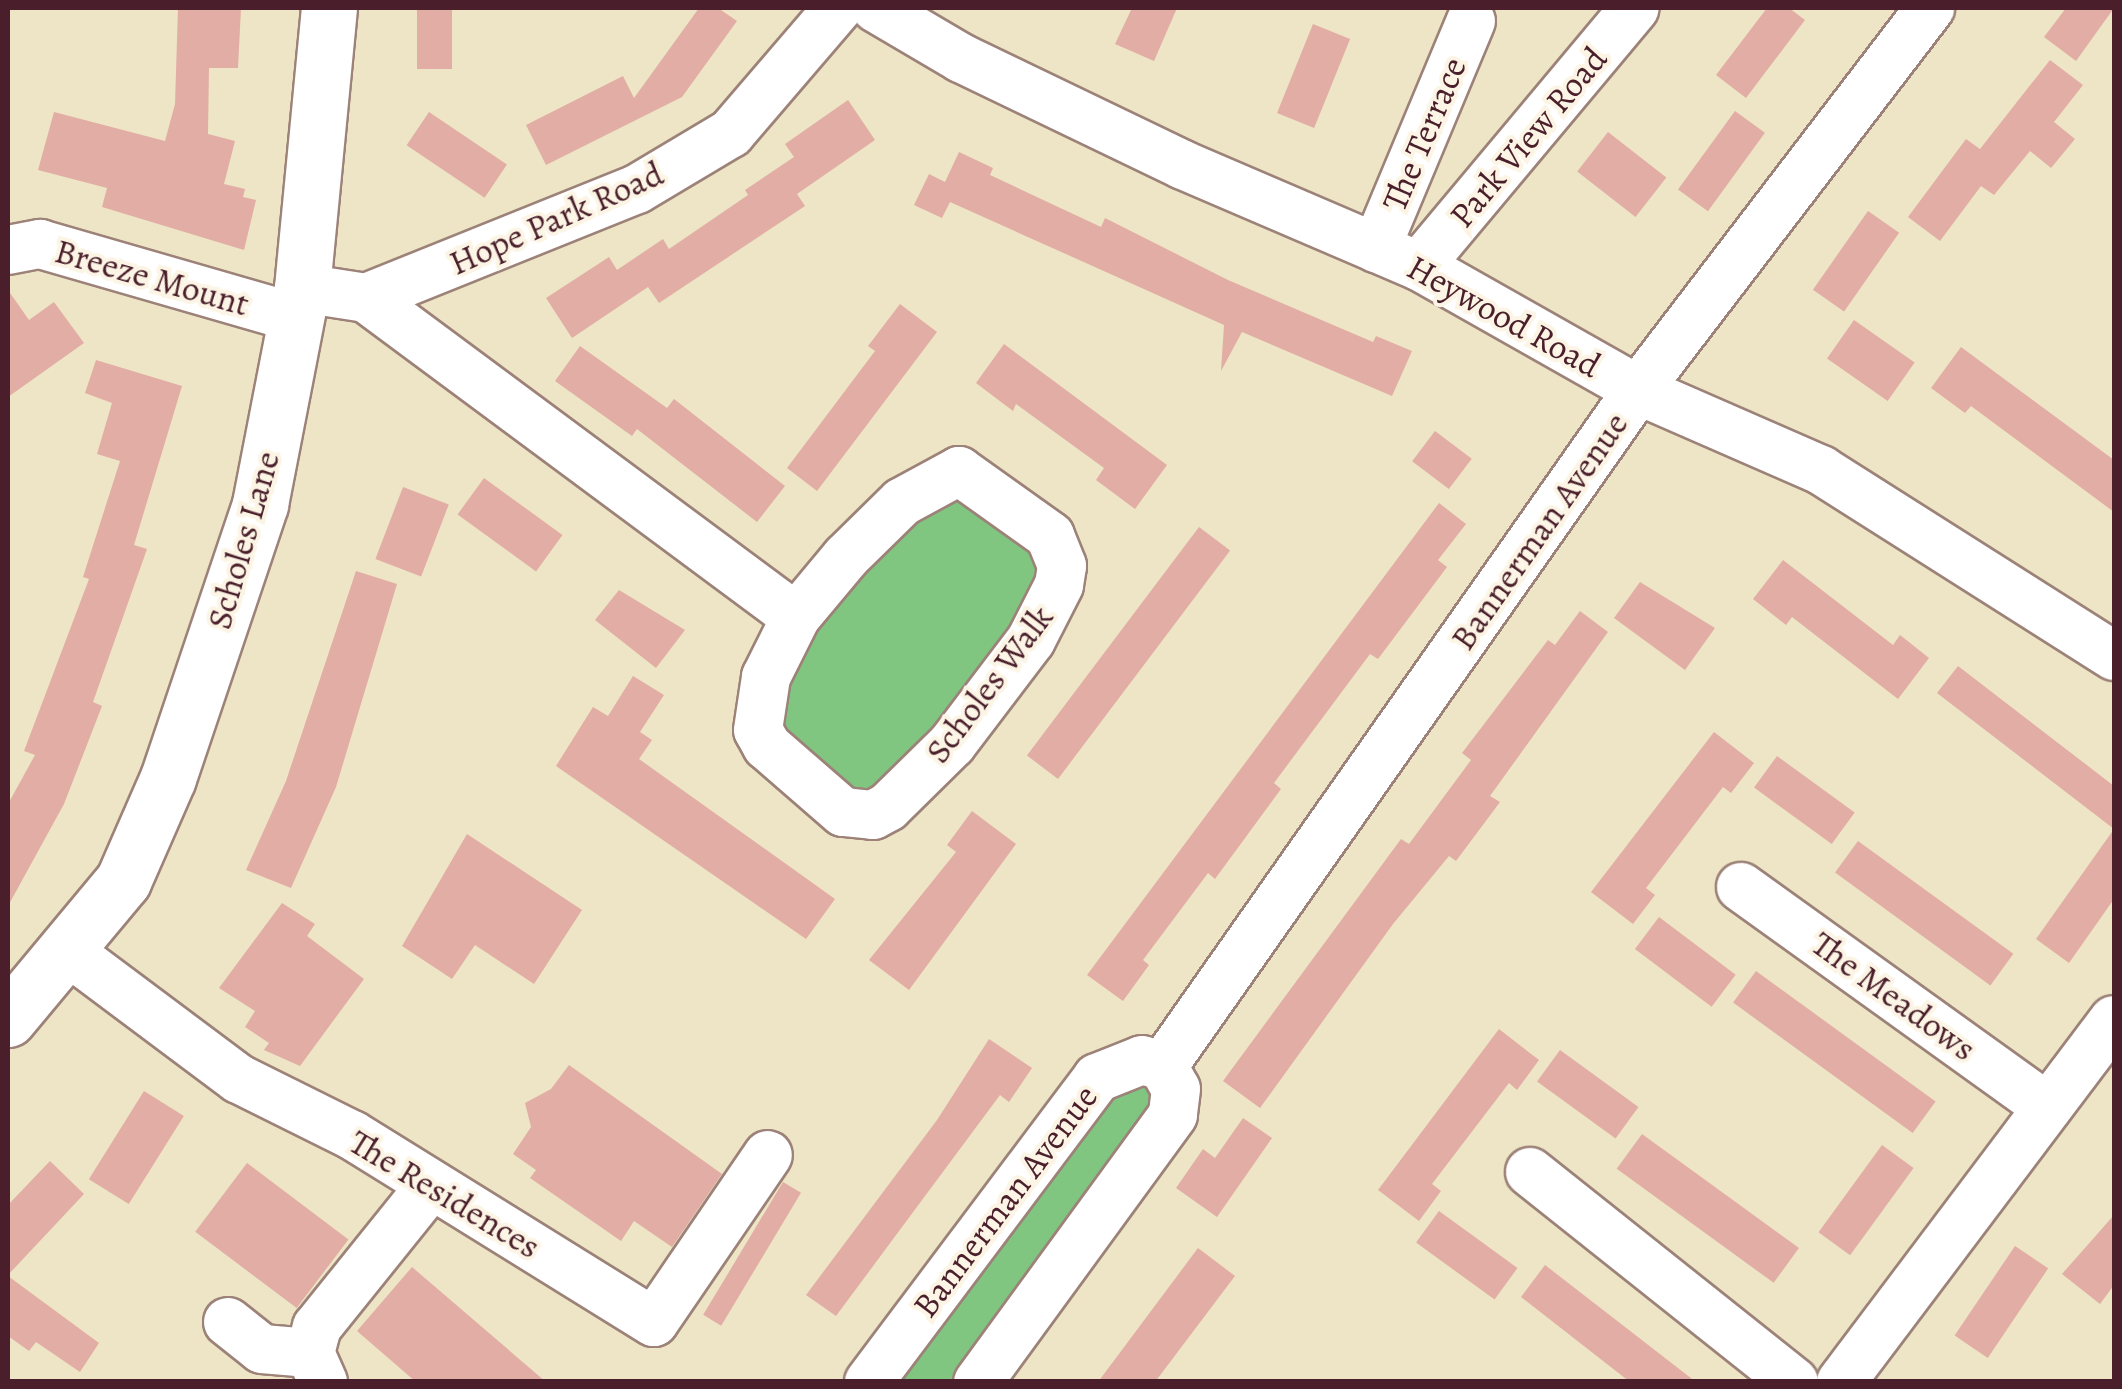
<!DOCTYPE html>
<html>
<head>
<meta charset="utf-8">
<style>
  body { margin:0 }
  #map { position:relative; width:2122px; height:1389px; overflow:hidden; background:#ede5c5; font-family:Alegreya,serif }
  div>[style] { position:absolute }
  .green>* { inset:0; background:#81c680 }
  .building>* { inset:0; background:#e2ada5; transform-origin:0 0 }
  .roads { filter:drop-shadow(2px 0 #9c8278) drop-shadow(-2px 0 #9c8278) drop-shadow(0 2px #9c8278) drop-shadow(0 -2px #9c8278) }
  .minor>* { height:48px; margin:-24px; padding:0 24px; transform-origin:24px; border-radius:24px; background:#fff }
  .major>* { height:55px; margin:-27.5px; padding:0 27.5px; transform-origin:27.5px; border-radius:27.5px; background:#fff }
  span { translate:-50% -50%; white-space:nowrap; text-align:center; line-height:1.15; -webkit-text-stroke:8px #fcf5e5; paint-order:stroke }
  .street-label { font-size:35px; color:#4a1f2b }
  .frame { position:absolute; inset:0; border:10px solid #4a1f2b; pointer-events:none }
</style>
</head>
<body>
<div id="map">
  <div class="green">
    <div style="clip-path:polygon(935px 488px,1002px 515px,1036px 557px,1041px 573px,1020px 624px,880px 795px,861px 802px,772px 735px,779px 671px)"></div>
    <div style="clip-path:polygon(1139px 1079px,1163px 1094px,957px 1381px,892px 1382px,1108px 1092px)"></div>
  </div>
  <div class="building">
    <div style="clip-path:polygon(178px 8px,241px 8px,238px 68px,209px 68px,208px 134px,235px 141px,224px 184px,245px 189px,243px 197px,256px 200px,244px 250px,102px 207px,107px 188px,38px 170px,54px 112px,165px 141px,175px 104px)"></div>
    <div style="left:417px;top:8px;width:35px;height:61px"></div>
    <div style="clip-path:polygon(699px 8px,718px 8px,737px 21px,682px 97px,546px 165px,526px 125px,623px 76px,634px 98px)"></div>
    <div style="clip-path:polygon(1132px 8px,1177px 8px,1154px 61px,1115px 44px)"></div>
    <div style="clip-path:polygon(1767px 8px,1789px 8px,1805px 20px,1746px 98px,1716px 75px)"></div>
    <div style="clip-path:polygon(2066px 8px,2114px 8px,2076px 61px,2044px 37px)"></div>
    <div style="left:1313px;top:24px;width:40px;height:96px;rotate:22deg"></div>
    <div style="clip-path:polygon(2050px 60px,2083px 85px,2054px 122px,2075px 139px,2051px 168px,2030px 151px,1994px 195px,1981px 186px,1940px 241px,1908px 217px,1966px 139px,1980px 149px)"></div>
    <div style="clip-path:polygon(848px 100px,875px 140px,797px 194px,805px 206px,659px 303px,648px 287px,572px 338px,546px 298px,609px 257px,617px 270px,663px 239px,669px 249px,748px 195px,745px 190px,794px 157px,785px 144px)"></div>
    <div style="left:1735px;top:111px;width:37px;height:97px;rotate:36deg"></div>
    <div style="left:429px;top:112px;width:94px;height:40px;rotate:34deg"></div>
    <div style="left:1608px;top:132px;width:74px;height:50px;rotate:38deg"></div>
    <div style="clip-path:polygon(959px 152px,993px 168px,990px 175px,1101px 227px,1105px 218px,1228px 280px,1373px 342px,1376px 336px,1412px 351px,1392px 396px,1242px 332px,1221px 371px,1224px 325px,950px 202px,942px 218px,914px 205px,929px 174px,945px 182px)"></div>
    <div style="left:1868px;top:211px;width:38px;height:96px;rotate:35deg"></div>
    <div style="clip-path:polygon(8px 290px,29px 320px,54px 302px,84px 343px,8px 397px)"></div>
    <div style="clip-path:polygon(900px 304px,937px 332px,817px 491px,787px 468px,875px 351px,868px 346px)"></div>
    <div style="left:1854px;top:320px;width:74px;height:47px;rotate:35deg"></div>
    <div style="clip-path:polygon(1004px 344px,1167px 465px,1135px 509px,1096px 480px,1104px 468px,1016px 404px,1013px 411px,976px 383px)"></div>
    <div style="clip-path:polygon(580px 346px,667px 408px,674px 399px,785px 486px,757px 522px,637px 429px,632px 436px,555px 381px)"></div>
    <div style="clip-path:polygon(1961px 347px,2114px 460px,2114px 512px,1971px 406px,1965px 413px,1931px 388px)"></div>
    <div style="clip-path:polygon(96px 360px,182px 386px,134px 545px,147px 549px,93px 702px,102px 706px,64px 804px,8px 906px,8px 804px,35px 755px,24px 751px,89px 579px,83px 577px,120px 461px,97px 454px,112px 403px,85px 393px)"></div>
    <div style="left:1435px;top:431px;width:46px;height:38px;rotate:37deg"></div>
    <div style="left:484px;top:478px;width:97px;height:45px;rotate:36deg"></div>
    <div style="left:403px;top:487px;width:49px;height:77px;rotate:21deg"></div>
    <div style="clip-path:polygon(1439px 503px,1466px 524px,1438px 560px,1447px 567px,1378px 659px,1370px 654px,1274px 783px,1281px 789px,1215px 879px,1208px 873px,1143px 960px,1149px 965px,1123px 1001px,1087px 975px)"></div>
    <div style="left:1199px;top:527px;width:39px;height:286px;rotate:37deg"></div>
    <div style="clip-path:polygon(1783px 560px,1893px 645px,1900px 635px,1929px 658px,1898px 699px,1792px 617px,1786px 625px,1753px 599px)"></div>
    <div style="clip-path:polygon(356px 571px,397px 584px,336px 787px,291px 888px,246px 870px,286px 781px)"></div>
    <div style="clip-path:polygon(1640px 582px,1715px 628px,1685px 670px,1614px 618px)"></div>
    <div style="clip-path:polygon(619px 590px,685px 630px,656px 668px,595px 620px)"></div>
    <div style="clip-path:polygon(1580px 611px,1608px 632px,1490px 796px,1500px 802px,1456px 861px,1449px 856px,1393px 924px,1260px 1108px,1223px 1081px,1401px 839px,1409px 844px,1471px 760px,1462px 753px,1548px 640px,1555px 645px)"></div>
    <div style="clip-path:polygon(1958px 666px,2114px 786px,2114px 899px,2069px 963px,2036px 939px,2114px 829px,1937px 693px)"></div>
    <div style="clip-path:polygon(633px 676px,664px 695px,640px 732px,652px 740px,639px 759px,835px 899px,806px 939px,556px 766px,593px 707px,608px 716px)"></div>
    <div style="clip-path:polygon(1714px 732px,1754px 763px,1731px 793px,1723px 787px,1646px 888px,1655px 895px,1633px 924px,1591px 892px)"></div>
    <div style="left:1777px;top:756px;width:96px;height:39px;rotate:36deg"></div>
    <div style="clip-path:polygon(972px 811px,1016px 844px,909px 990px,869px 960px,956px 852px,947px 845px)"></div>
    <div style="clip-path:polygon(467px 834px,582px 910px,534px 984px,475px 945px,452px 979px,402px 946px)"></div>
    <div style="left:1858px;top:841px;width:192px;height:39px;rotate:36deg"></div>
    <div style="clip-path:polygon(282px 903px,315px 924px,307px 936px,364px 979px,300px 1066px,264px 1050px,269px 1043px,245px 1027px,255px 1011px,219px 988px)"></div>
    <div style="left:1659px;top:917px;width:96px;height:40px;rotate:37deg"></div>
    <div style="left:1756px;top:971px;width:222px;height:39px;rotate:36deg"></div>
    <div style="clip-path:polygon(1499px 1029px,1539px 1060px,1517px 1090px,1509px 1083px,1432px 1184px,1441px 1191px,1419px 1221px,1378px 1190px)"></div>
    <div style="clip-path:polygon(989px 1039px,1032px 1068px,1009px 1102px,1000px 1095px,836px 1316px,806px 1295px,937px 1120px)"></div>
    <div style="left:1560px;top:1050px;width:97px;height:39px;rotate:36deg"></div>
    <div style="clip-path:polygon(569px 1065px,722px 1174px,672px 1247px,634px 1221px,621px 1241px,530px 1178px,536px 1170px,513px 1154px,531px 1127px,525px 1103px,551px 1089px)"></div>
    <div style="left:144px;top:1091px;width:47px;height:104px;rotate:32deg"></div>
    <div style="clip-path:polygon(1243px 1118px,1272px 1138px,1217px 1217px,1176px 1188px,1203px 1149px,1215px 1158px)"></div>
    <div style="left:1642px;top:1134px;width:194px;height:43px;rotate:36deg"></div>
    <div style="left:1882px;top:1145px;width:39px;height:108px;rotate:36deg"></div>
    <div style="clip-path:polygon(50px 1161px,84px 1194px,8px 1275px,8px 1205px)"></div>
    <div style="left:247px;top:1163px;width:127px;height:86px;rotate:37deg"></div>
    <div style="left:783px;top:1182px;width:21px;height:155px;rotate:31deg"></div>
    <div style="left:1439px;top:1211px;width:97px;height:39px;rotate:36deg"></div>
    <div style="clip-path:polygon(2114px 1215px,2114px 1285px,2100px 1304px,2062px 1274px)"></div>
    <div style="left:2015px;top:1246px;width:40px;height:108px;rotate:34deg"></div>
    <div style="clip-path:polygon(1198px 1248px,1235px 1276px,1155px 1382px,1098px 1382px)"></div>
    <div style="clip-path:polygon(1545px 1265px,1696px 1382px,1630px 1382px,1521px 1297px)"></div>
    <div style="clip-path:polygon(412px 1267px,546px 1382px,416px 1382px,357px 1331px)"></div>
    <div style="clip-path:polygon(8px 1276px,99px 1343px,80px 1372px,36px 1342px,29px 1351px,8px 1336px)"></div>
  </div>
  <div class="roads">
    <div class="minor">
      <div style="left:876px;top:8px;width:99px;rotate:30.5deg"></div>
      <div style="left:961px;top:58px;width:246px;rotate:25.7deg"></div>
      <div style="left:1183px;top:165px;width:257px;rotate:23.2deg"></div>
      <div style="left:1419px;top:266px;width:252px;rotate:29.5deg"></div>
      <div style="left:1638px;top:390px;width:200px;rotate:23.6deg"></div>
      <div style="left:1821px;top:470px;width:347px;rotate:32.4deg"></div>
      <div style="left:1376px;top:248px;width:246px;rotate:-67.3deg"></div>
      <div style="left:8px;top:250px;width:33px;rotate:-11deg"></div>
      <div style="left:40px;top:244px;width:266px;rotate:16.1deg"></div>
      <div style="left:1419px;top:266px;width:336px;rotate:-50.1deg"></div>
      <div style="left:302px;top:288px;width:65px;rotate:8.9deg"></div>
      <div style="left:366px;top:298px;width:292px;rotate:-21.9deg"></div>
      <div style="left:637px;top:189px;width:109px;rotate:-30.8deg"></div>
      <div style="left:731px;top:133px;width:165px;rotate:-49.4deg"></div>
      <div style="left:366px;top:298px;width:535px;rotate:36.57deg"></div>
      <div style="left:959px;top:471px;width:112px;rotate:35.5deg"></div>
      <div style="left:1050px;top:536px;width:32px;rotate:68deg"></div>
      <div style="left:1062px;top:566px;width:19px;rotate:99deg"></div>
      <div style="left:1059px;top:585px;width:62px;rotate:117deg"></div>
      <div style="left:1031px;top:640px;width:131px;rotate:127.2deg"></div>
      <div style="left:952px;top:744px;width:90px;rotate:135.5deg"></div>
      <div style="left:888px;top:807px;width:17px;rotate:152deg"></div>
      <div style="left:873px;top:815px;width:30px;rotate:-174deg"></div>
      <div style="left:843px;top:812px;width:101px;rotate:-139deg"></div>
      <div style="left:767px;top:746px;width:18px;rotate:-119deg"></div>
      <div style="left:758px;top:730px;width:54px;rotate:-81.4deg"></div>
      <div style="left:766px;top:677px;width:67px;rotate:-63.4deg"></div>
      <div style="left:796px;top:617px;width:78px;rotate:-50.2deg"></div>
      <div style="left:846px;top:557px;width:78px;rotate:-44.5deg"></div>
      <div style="left:902px;top:502px;width:65px;rotate:-28.5deg"></div>
      <div style="left:1741px;top:887px;width:375px;rotate:35.7deg"></div>
      <div style="left:69px;top:952px;width:212px;rotate:36.8deg"></div>
      <div style="left:239px;top:1079px;width:126px;rotate:26.4deg"></div>
      <div style="left:352px;top:1135px;width:355px;rotate:31.8deg"></div>
      <div style="left:654px;top:1322px;width:202px;rotate:-55.7deg"></div>
      <div style="left:1163px;top:1066px;width:826px;rotate:-54.91deg"></div>
      <div style="left:1638px;top:390px;width:481px;rotate:-52.6deg"></div>
      <div style="left:1530px;top:1172px;width:337px;rotate:38.5deg"></div>
      <div style="left:228px;top:1322px;width:43px;rotate:38.5deg"></div>
      <div style="left:262px;top:1349px;width:48px;rotate:4.8deg"></div>
      <div style="left:323px;top:1382px;width:32px;rotate:-114deg"></div>
      <div style="left:310px;top:1353px;width:27px;rotate:-75deg"></div>
      <div style="left:317px;top:1327px;width:182px;rotate:-51.2deg"></div>
      <div style="left:869px;top:1382px;width:380px;rotate:-53.1deg"></div>
      <div style="left:1097px;top:1078px;width:48px;rotate:-21.8deg"></div>
      <div style="left:1142px;top:1060px;width:22px;rotate:16deg"></div>
      <div style="left:1163px;top:1066px;width:26px;rotate:61deg"></div>
      <div style="left:1176px;top:1089px;width:26px;rotate:97deg"></div>
      <div style="left:1173px;top:1115px;width:331px;rotate:126.1deg"></div>
      <div style="left:1841px;top:1382px;width:453px;rotate:-53deg"></div>
    </div>
    <div class="major">
      <div style="left:8px;top:1019px;width:180px;rotate:-50.2deg"></div>
      <div style="left:123px;top:881px;width:112px;rotate:-66.4deg"></div>
      <div style="left:168px;top:778px;width:289px;rotate:-71.4deg"></div>
      <div style="left:260px;top:504px;width:220px;rotate:-79deg"></div>
      <div style="left:302px;top:288px;width:281px;rotate:-84.5deg"></div>
    </div>
  </div>
  <div class="street-label">
    <span style="left:1424px;top:134px;rotate:-67deg">The Terrace</span>
    <span style="left:1528px;top:137px;rotate:-50deg">Park View Road</span>
    <span style="left:556px;top:218px;rotate:-24deg">Hope Park Road</span>
    <span style="left:152px;top:277px;rotate:16deg">Breeze Mount</span>
    <span style="left:1504px;top:316px;rotate:29deg">Heywood Road</span>
    <span style="left:1539px;top:531px;rotate:-55deg">Bannerman Avenue</span>
    <span style="left:243px;top:540px;rotate:-74deg">Scholes Lane</span>
    <span style="left:989px;top:684px;rotate:-53deg">Scholes Walk</span>
    <span style="left:1894px;top:996px;rotate:36deg">The Meadows</span>
    <span style="left:445px;top:1194px;rotate:31deg">The Residences</span>
    <span style="left:1005px;top:1201px;rotate:-53deg">Bannerman Avenue</span>
  </div>
  <div class="frame"></div>
</div>
</body>
</html>
